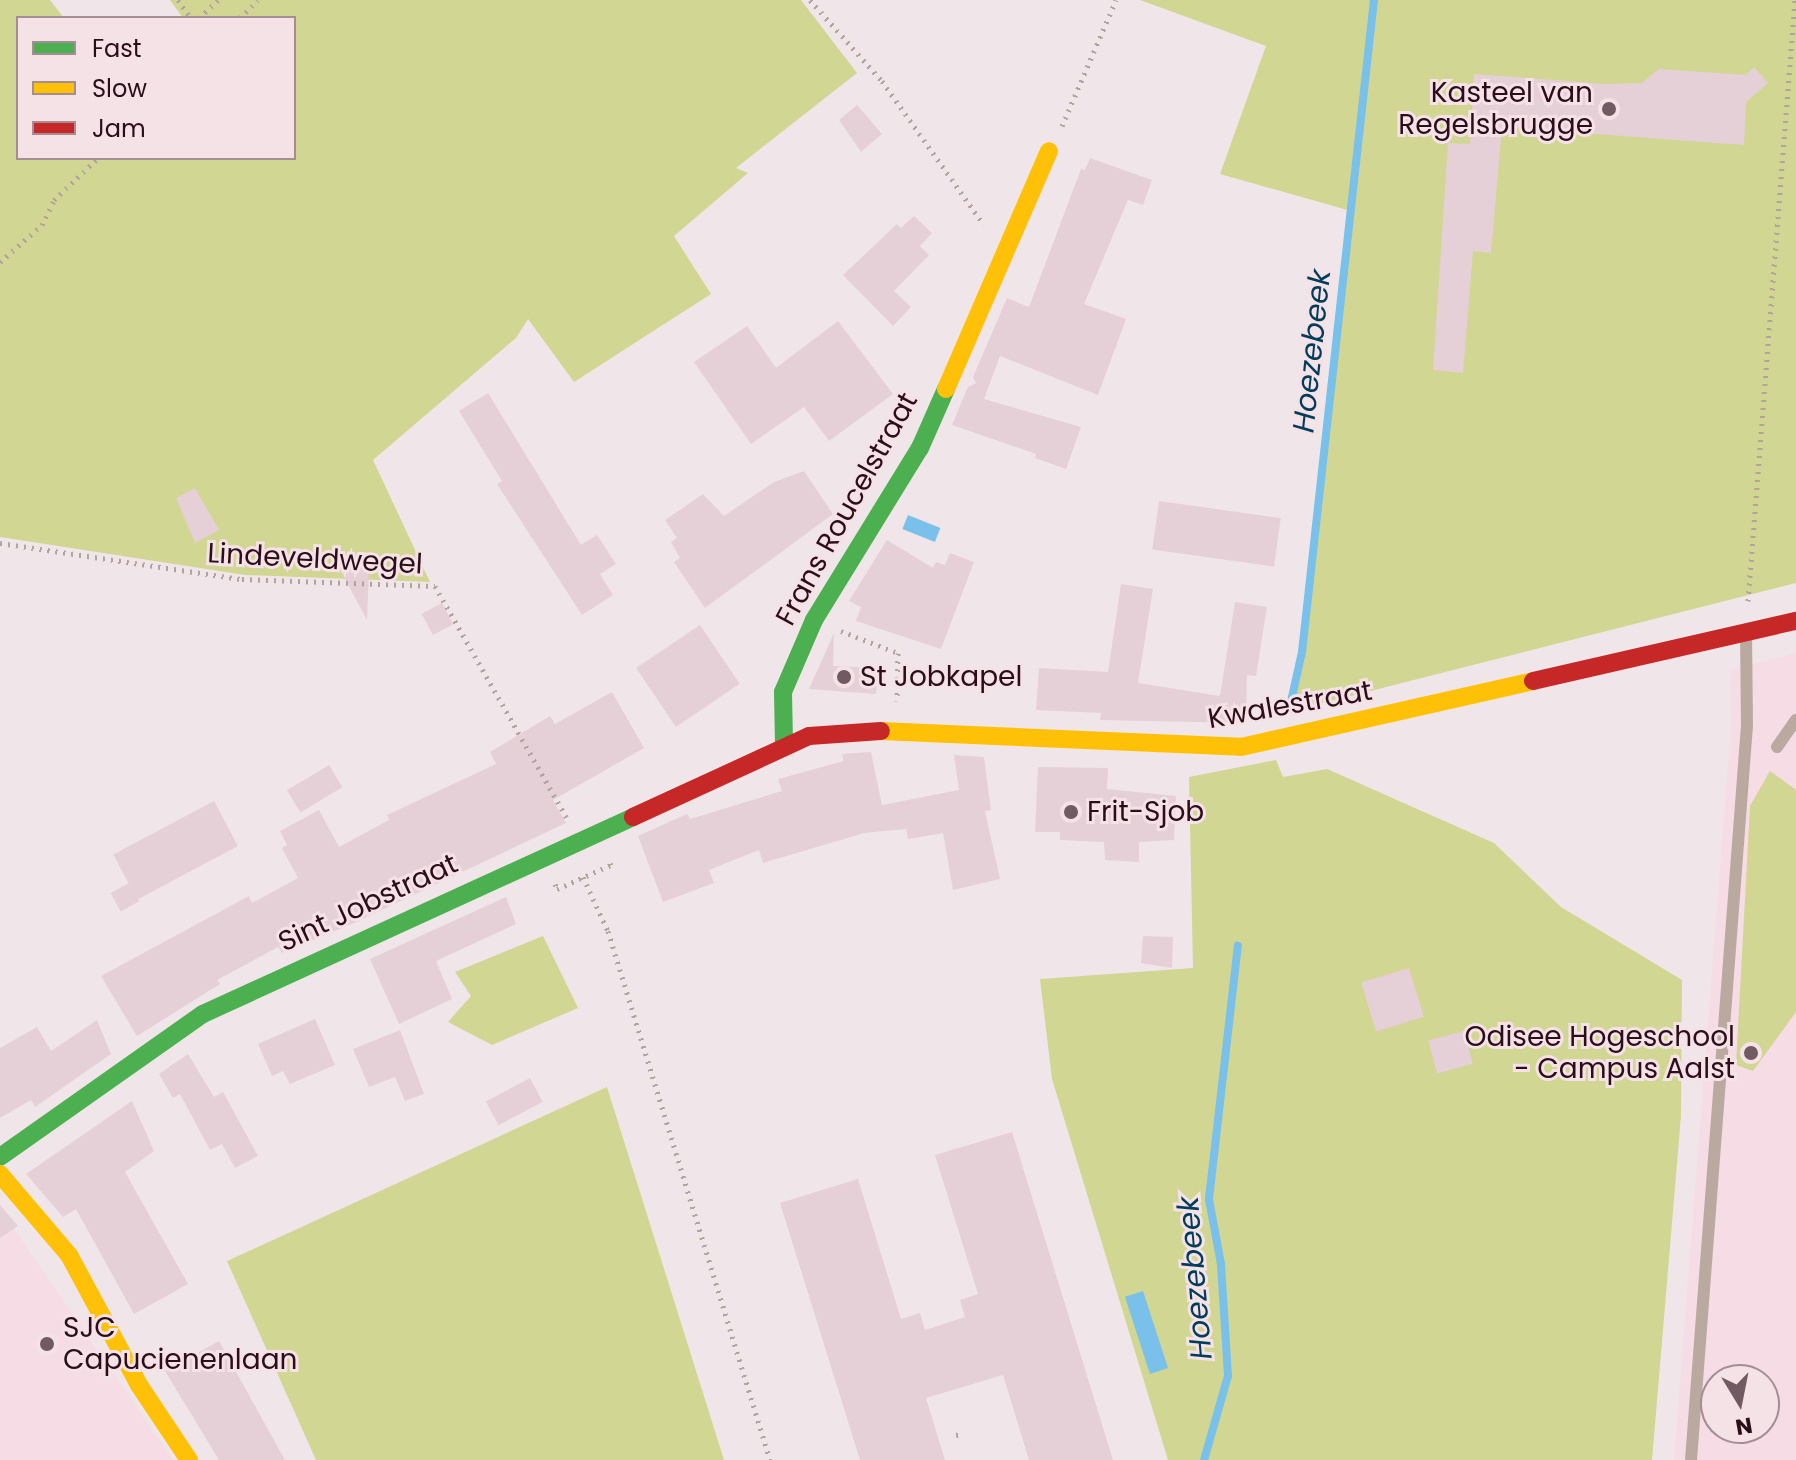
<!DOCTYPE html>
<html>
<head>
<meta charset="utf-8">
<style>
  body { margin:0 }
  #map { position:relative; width:1796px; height:1460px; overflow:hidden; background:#f0e6e9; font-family:Poppins,sans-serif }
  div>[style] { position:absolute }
  .built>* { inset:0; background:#f6dce5 }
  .green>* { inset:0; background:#d1d692 }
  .water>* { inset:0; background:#79c0ea; transform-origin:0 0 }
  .stream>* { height:8px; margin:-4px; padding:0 4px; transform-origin:4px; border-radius:4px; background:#79c0ea }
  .building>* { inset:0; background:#e5d0d7; transform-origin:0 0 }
  .path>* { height:5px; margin-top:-2.5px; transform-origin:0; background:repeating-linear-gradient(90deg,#b2a39d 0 2px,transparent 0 8px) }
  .lane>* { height:12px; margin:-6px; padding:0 6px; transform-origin:6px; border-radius:6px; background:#baa99f }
  .fast>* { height:18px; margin:-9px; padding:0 9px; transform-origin:9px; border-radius:9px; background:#4caf50 }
  .slow>* { height:18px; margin:-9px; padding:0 9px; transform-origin:9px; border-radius:9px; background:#ffc107 }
  .jam>* { height:18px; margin:-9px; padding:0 9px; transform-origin:9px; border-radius:9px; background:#c62828 }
  .dots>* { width:22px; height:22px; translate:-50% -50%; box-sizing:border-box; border:4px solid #f4e2e7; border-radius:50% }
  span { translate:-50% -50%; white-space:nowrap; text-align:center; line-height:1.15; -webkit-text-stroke:6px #f4e2e7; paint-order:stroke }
  .poi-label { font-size:28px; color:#2c0e1a }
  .right { translate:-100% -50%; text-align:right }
  .left { translate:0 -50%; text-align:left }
  .street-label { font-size:28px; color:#2c0e1a }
  .water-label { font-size:30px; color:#003d5b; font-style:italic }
  .legend { position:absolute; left:16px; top:16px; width:280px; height:144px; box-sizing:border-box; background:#f4e2e7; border:2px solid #a48d95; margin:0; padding:10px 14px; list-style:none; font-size:24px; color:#2c0e1a }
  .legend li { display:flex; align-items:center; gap:16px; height:40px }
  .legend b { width:40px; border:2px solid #a48d95 }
  .north { position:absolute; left:1700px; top:1364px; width:80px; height:80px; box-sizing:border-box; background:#f4e2e7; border:2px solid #a48d95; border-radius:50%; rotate:170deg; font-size:22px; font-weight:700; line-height:32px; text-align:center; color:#2c0e1a }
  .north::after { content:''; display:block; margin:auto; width:28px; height:36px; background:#715a62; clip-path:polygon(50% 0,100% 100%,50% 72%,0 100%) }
</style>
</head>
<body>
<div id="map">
  <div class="built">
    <div style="clip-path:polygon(evenodd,1796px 653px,1796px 1460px,1674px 1460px,1731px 725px,1730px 670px,1796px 653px,1716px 1380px,1764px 1380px,1764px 1428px,1716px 1428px,1716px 1380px)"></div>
    <div style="clip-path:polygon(0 1209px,14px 1229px,173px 1460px,0 1460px)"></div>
  </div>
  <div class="green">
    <div style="clip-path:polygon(0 0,50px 0,64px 18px,18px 18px,18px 158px,294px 158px,294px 18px,183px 18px,170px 0,801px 0,857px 73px,736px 168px,748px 173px,674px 236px,711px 294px,574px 382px,528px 319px,516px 338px,373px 460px,430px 582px,245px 575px,0 537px)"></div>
    <div style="clip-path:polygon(1140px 0,1796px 0,1796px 583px,1288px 712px,1302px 652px,1351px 211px,1220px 174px,1266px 46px)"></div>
    <div style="clip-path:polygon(1276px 760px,1283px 777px,1327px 769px,1494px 843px,1561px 907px,1682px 980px,1681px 1116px,1652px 1460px,1168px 1460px,1052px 1079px,1040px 979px,1193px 968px,1189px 777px)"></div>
    <div style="clip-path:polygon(1770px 771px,1796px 790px,1796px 1012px,1753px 1071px,1736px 1065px,1750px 806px)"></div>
    <div style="clip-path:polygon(543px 936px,578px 1008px,492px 1045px,448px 1022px,471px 996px,455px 972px)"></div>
    <div style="clip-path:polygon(607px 1087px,724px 1460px,316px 1460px,227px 1261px)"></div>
  </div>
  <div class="water">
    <div style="left:908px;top:515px;width:35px;height:15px;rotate:22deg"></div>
    <div style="left:1143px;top:1291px;width:81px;height:19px;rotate:72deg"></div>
  </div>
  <div class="stream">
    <div style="left:1290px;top:706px;width:55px;rotate:-77.5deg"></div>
    <div style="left:1302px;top:652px;width:656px;rotate:-83.7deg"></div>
    <div style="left:1204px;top:1460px;width:87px;rotate:-74.1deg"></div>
    <div style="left:1228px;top:1376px;width:112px;rotate:-93.6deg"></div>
    <div style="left:1221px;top:1264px;width:66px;rotate:-100.5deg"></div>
    <div style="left:1209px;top:1199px;width:255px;rotate:-83.5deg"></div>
  </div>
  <div class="building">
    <div style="clip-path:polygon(1754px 67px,1768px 83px,1746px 102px,1744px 145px,1502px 127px,1491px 253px,1473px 251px,1463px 373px,1433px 370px,1448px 143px,1470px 144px,1474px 74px,1604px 84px,1642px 83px,1659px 69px,1746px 75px)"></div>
    <div style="clip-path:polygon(857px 105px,882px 134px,861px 152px,839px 120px)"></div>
    <div style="clip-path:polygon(1090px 158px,1152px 180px,1143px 205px,1128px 200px,1084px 304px,1126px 319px,1098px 395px,1000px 356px,984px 399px,1081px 427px,1066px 469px,1035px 458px,1036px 454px,952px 425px,968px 387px,976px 383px,973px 377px,1007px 298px,1029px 307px,1081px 169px,1085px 170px)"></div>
    <div style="clip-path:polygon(914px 216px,932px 233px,920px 246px,929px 255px,894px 291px,911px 307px,893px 326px,843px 275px,897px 224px,901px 228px)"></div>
    <div style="clip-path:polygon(838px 321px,893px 394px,829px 441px,804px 407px,751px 444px,694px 362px,747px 326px,776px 368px)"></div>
    <div style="clip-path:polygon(488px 393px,581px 545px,597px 535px,616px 564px,600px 574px,613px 595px,582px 615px,497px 484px,502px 481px,459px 411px)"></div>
    <div style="clip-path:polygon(804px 471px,833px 514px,705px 608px,674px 562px,680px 558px,671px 542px,677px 538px,665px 520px,703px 494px,724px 516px,774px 482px)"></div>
    <div style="clip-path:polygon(195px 488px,219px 530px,195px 543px,176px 498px)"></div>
    <div style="left:1159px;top:501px;width:123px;height:49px;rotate:8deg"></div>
    <div style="clip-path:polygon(887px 540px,933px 568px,936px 562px,945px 565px,950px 553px,974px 562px,941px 649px,856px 621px,861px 607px,849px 601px)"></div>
    <div style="clip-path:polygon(338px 566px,369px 568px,367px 620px)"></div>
    <div style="clip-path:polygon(1121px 584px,1153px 589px,1138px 683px,1220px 696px,1235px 602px,1267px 607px,1256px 676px,1247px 675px,1246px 723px,1100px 720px,1101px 713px,1036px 710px,1039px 668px,1108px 672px)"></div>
    <div style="left:442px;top:603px;width:24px;height:23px;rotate:62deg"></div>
    <div style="left:700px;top:625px;width:71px;height:77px;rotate:56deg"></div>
    <div style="clip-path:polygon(834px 633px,833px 666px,878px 668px,876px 694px,809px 689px)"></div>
    <div style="clip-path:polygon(612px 692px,644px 748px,553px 800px,566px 823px,354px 923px,282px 953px,278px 947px,217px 980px,220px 984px,137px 1036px,101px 976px,249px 896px,252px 903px,298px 878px,282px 848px,287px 845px,280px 831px,319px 810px,339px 847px,389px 820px,387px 815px,496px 764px,490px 752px,550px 716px,555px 724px)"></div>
    <div style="clip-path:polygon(871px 752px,882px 805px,959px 790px,954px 755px,984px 757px,991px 810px,985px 811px,1000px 879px,953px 890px,943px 833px,908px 839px,906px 829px,864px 833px,763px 863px,759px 850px,709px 870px,714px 883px,663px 902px,638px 836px,687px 814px,690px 819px,782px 791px,778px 779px,844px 761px,842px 754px)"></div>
    <div style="left:329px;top:765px;width:26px;height:49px;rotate:59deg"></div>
    <div style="clip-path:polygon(1038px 767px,1108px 768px,1107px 789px,1176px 796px,1174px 840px,1139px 842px,1139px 862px,1105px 860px,1104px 842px,1060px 840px,1060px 832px,1035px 832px)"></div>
    <div style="left:214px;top:801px;width:51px;height:114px;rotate:62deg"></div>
    <div style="left:129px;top:883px;width:21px;height:21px;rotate:61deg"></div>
    <div style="clip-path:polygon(506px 897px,516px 924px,436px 961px,452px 999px,399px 1024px,370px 959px)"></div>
    <div style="clip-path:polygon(1143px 936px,1173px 937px,1172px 968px,1141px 963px)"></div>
    <div style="left:1409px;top:968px;width:51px;height:50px;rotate:73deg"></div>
    <div style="clip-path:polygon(315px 1019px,335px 1065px,290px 1084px,283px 1071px,272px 1076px,258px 1044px)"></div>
    <div style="clip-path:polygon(97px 1020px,111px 1054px,35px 1107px,31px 1100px,0 1118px,0 1048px,37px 1027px,51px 1051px)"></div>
    <div style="clip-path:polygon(400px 1030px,424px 1094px,405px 1101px,395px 1077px,369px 1087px,353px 1049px)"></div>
    <div style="left:1464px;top:1031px;width:34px;height:37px;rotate:75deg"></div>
    <div style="clip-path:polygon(188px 1054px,214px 1097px,223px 1092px,258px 1156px,235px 1168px,222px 1144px,210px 1150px,180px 1094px,173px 1098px,159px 1074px)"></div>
    <div style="left:530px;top:1078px;width:27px;height:50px;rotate:62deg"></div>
    <div style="clip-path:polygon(132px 1101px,154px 1151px,125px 1172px,188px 1284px,134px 1314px,76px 1209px,63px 1217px,26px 1174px)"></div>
    <div style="clip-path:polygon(1012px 1132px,1113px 1460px,1029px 1460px,1003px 1375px,926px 1398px,945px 1460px,860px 1460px,780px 1203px,858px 1179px,901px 1319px,920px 1313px,925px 1330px,965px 1317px,960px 1300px,978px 1294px,935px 1155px)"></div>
    <div style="clip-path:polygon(0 1205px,18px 1226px,0 1238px)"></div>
    <div style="clip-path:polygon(219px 1341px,285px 1460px,219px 1460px,165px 1371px)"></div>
  </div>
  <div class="path">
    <div style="left:178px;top:0;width:22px;rotate:54deg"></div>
    <div style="left:810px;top:0;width:108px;rotate:48.4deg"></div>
    <div style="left:882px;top:81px;width:176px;rotate:54.7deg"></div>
    <div style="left:199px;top:18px;width:26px;rotate:-43deg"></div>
    <div style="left:240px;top:18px;width:25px;rotate:-45deg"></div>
    <div style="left:1062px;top:126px;width:137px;rotate:-66.8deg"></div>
    <div style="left:0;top:262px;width:56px;rotate:-41.4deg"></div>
    <div style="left:42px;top:225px;width:28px;rotate:-64deg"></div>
    <div style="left:54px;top:200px;width:61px;rotate:-43.7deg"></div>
    <div style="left:0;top:543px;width:245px;rotate:8.5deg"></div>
    <div style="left:242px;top:579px;width:193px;rotate:2.1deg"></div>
    <div style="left:435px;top:586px;width:266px;rotate:60.4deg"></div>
    <div style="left:1748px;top:601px;width:603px;rotate:-85.53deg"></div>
    <div style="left:841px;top:631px;width:61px;rotate:21.1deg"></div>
    <div style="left:898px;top:653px;width:48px;rotate:91.2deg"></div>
    <div style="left:583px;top:877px;width:60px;rotate:65.2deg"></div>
    <div style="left:608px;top:931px;width:553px;rotate:72.97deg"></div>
    <div style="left:555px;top:884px;width:5px;rotate:68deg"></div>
    <div style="left:557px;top:889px;width:59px;rotate:-24deg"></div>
    <div style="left:611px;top:865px;width:5px;rotate:-112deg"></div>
    <div style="left:956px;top:1435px;width:4px;rotate:-14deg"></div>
  </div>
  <div class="lane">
    <div style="left:1777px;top:747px;width:33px;rotate:-55deg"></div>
    <div style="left:1691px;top:1460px;width:736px;rotate:-85.64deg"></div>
    <div style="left:1747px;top:726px;width:92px;rotate:-90.6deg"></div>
  </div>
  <div class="fast">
    <div style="left:784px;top:744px;width:52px;rotate:-91.1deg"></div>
    <div style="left:783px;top:692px;width:78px;rotate:-66.7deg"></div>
    <div style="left:814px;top:620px;width:202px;rotate:-58.4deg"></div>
    <div style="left:920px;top:448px;width:64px;rotate:-66.2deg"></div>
    <div style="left:0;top:1157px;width:248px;rotate:-35.2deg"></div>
    <div style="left:203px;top:1014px;width:473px;rotate:-24.6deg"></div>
  </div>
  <div class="slow">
    <div style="left:946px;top:389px;width:259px;rotate:-66.6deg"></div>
    <div style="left:881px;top:731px;width:360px;rotate:2.5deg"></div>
    <div style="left:1241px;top:747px;width:299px;rotate:-12.7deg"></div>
    <div style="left:0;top:1174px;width:106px;rotate:49.6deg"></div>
    <div style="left:69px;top:1255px;width:148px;rotate:61.7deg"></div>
    <div style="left:139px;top:1385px;width:90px;rotate:56.3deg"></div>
  </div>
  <div class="jam">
    <div style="left:1533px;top:681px;width:270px;rotate:-12.9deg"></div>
    <div style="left:633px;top:817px;width:194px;rotate:-24.7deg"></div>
    <div style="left:809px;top:736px;width:72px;rotate:-4deg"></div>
  </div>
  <div class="dots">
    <div style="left:1609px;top:109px;background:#715a62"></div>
    <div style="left:844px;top:677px;background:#715a62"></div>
    <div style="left:1071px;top:812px;background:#715a62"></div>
    <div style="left:1751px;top:1053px;background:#715a62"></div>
    <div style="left:47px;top:1344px;background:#715a62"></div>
  </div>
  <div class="poi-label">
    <span class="right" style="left:1593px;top:109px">Kasteel van<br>Regelsbrugge</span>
    <span class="left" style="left:860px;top:677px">St Jobkapel</span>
    <span class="left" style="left:1087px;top:812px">Frit-Sjob</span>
    <span class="right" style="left:1735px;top:1053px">Odisee Hogeschool<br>- Campus Aalst</span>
    <span class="left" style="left:63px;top:1344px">SJC<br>Capucienenlaan</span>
  </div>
  <div class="street-label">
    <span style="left:847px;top:509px;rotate:-61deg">Frans Roucelstraat</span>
    <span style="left:315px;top:559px;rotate:3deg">Lindeveldwegel</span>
    <span style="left:1290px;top:705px;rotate:-10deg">Kwalestraat</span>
    <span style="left:368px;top:903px;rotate:-25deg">Sint Jobstraat</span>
  </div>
  <div class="water-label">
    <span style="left:1312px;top:351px;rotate:-84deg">Hoezebeek</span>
    <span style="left:1195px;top:1278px;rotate:-95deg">Hoezebeek</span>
  </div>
  <ul class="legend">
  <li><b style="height:10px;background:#4caf50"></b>Fast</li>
  <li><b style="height:10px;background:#ffc107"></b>Slow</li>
  <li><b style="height:10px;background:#c62828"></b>Jam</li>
  </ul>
  <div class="north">N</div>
</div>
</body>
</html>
